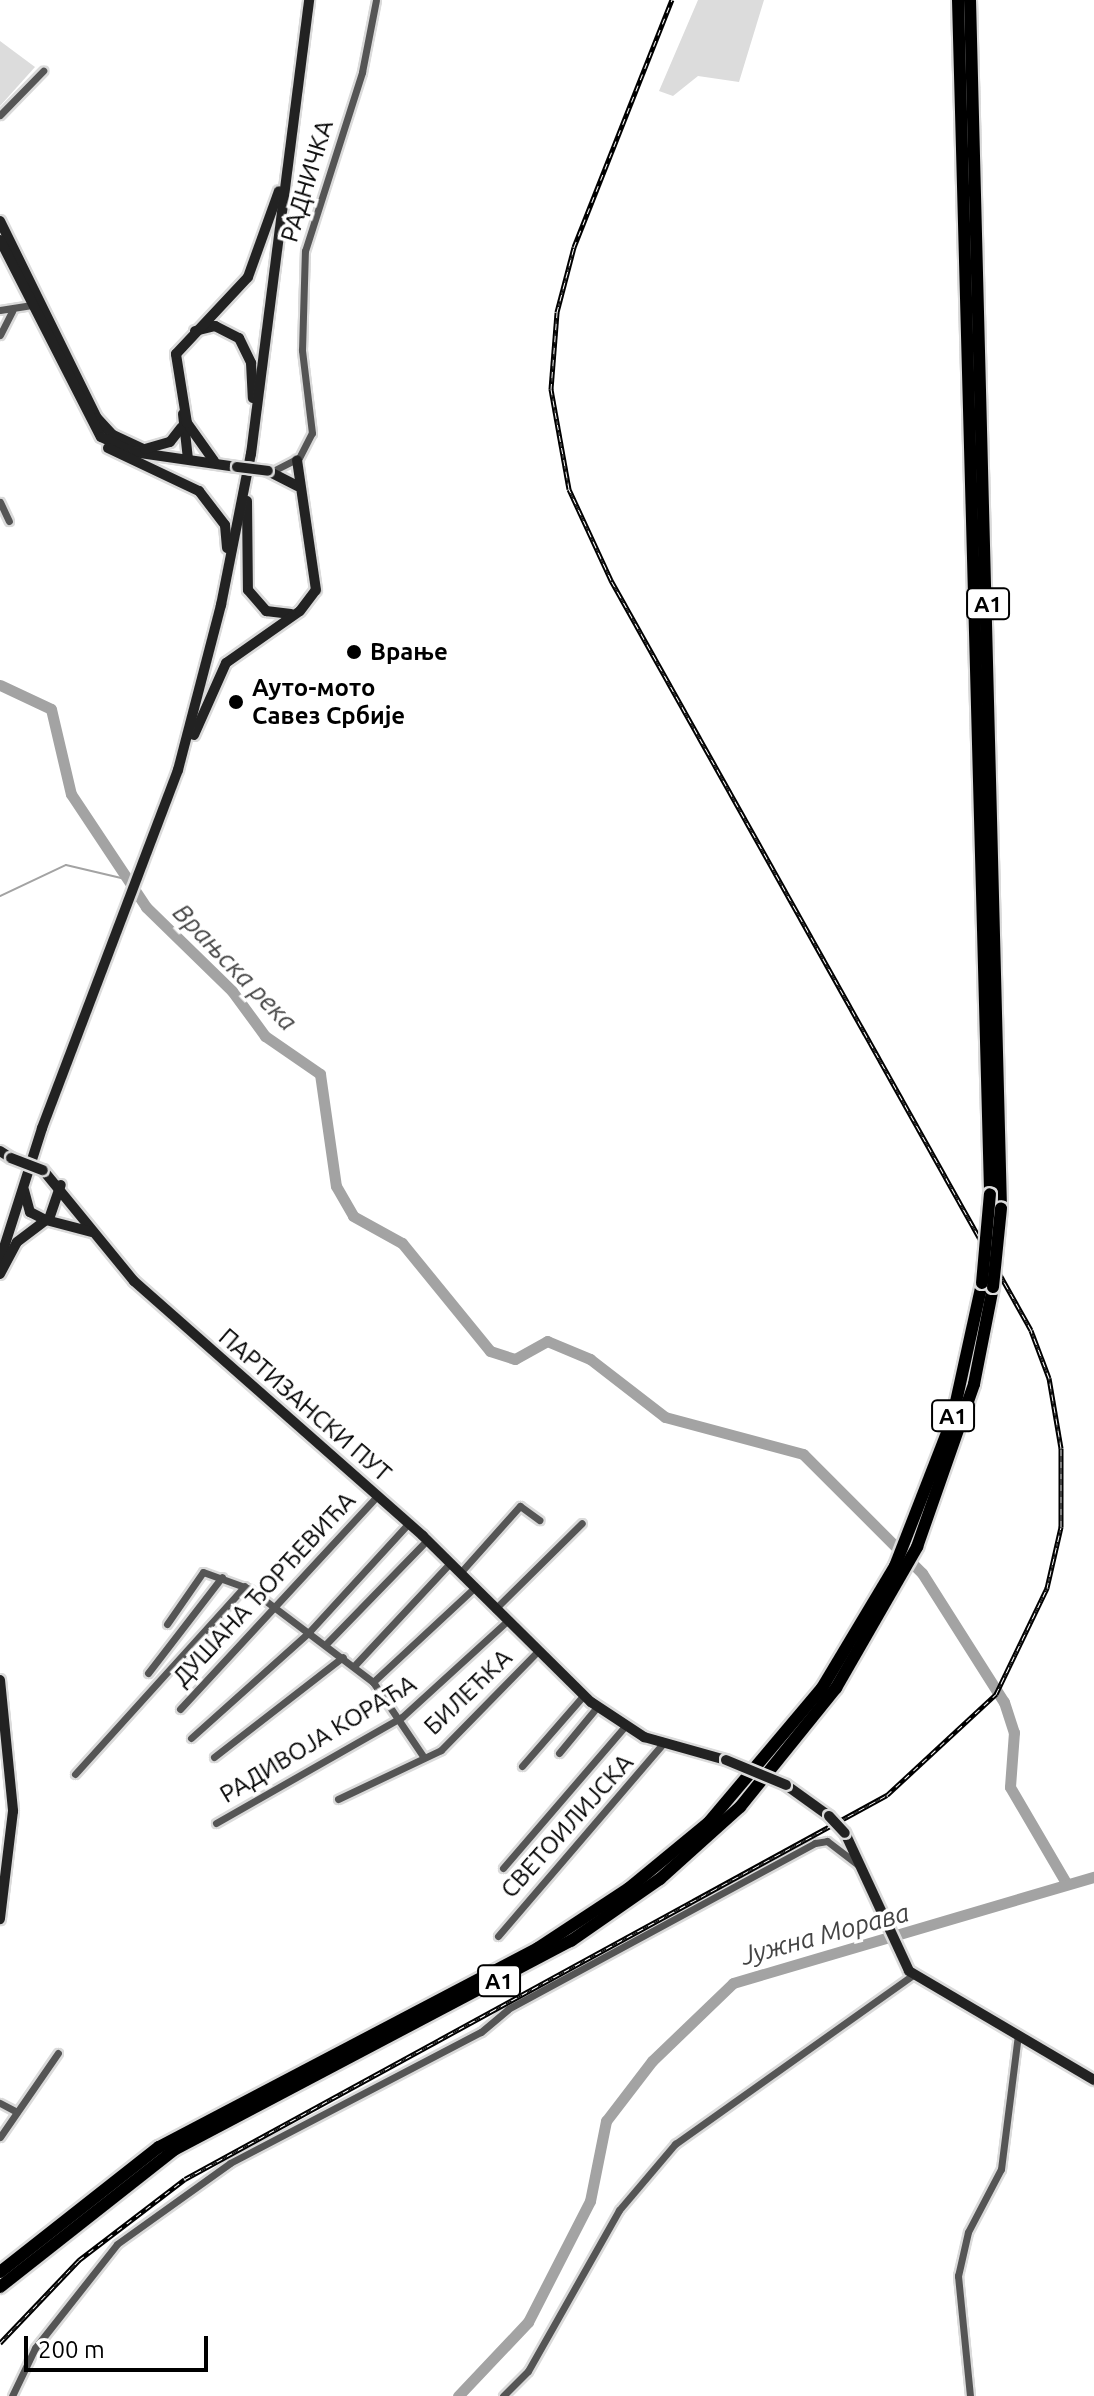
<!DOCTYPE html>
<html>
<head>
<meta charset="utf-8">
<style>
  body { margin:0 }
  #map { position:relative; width:1094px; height:2396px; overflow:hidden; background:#fff; font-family:Ubuntu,sans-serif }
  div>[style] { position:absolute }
  .green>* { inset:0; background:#dcdcdc }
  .stream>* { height:2px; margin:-1px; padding:0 1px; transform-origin:1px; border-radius:1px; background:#a3a3a3 }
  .river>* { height:11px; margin:-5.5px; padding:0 5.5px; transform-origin:5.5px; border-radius:5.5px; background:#a3a3a3 }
  .roads { filter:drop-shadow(2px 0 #dbdbdb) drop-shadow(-2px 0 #dbdbdb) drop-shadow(0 2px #dbdbdb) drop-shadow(0 -2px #dbdbdb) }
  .street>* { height:7px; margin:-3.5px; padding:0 3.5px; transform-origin:3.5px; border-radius:3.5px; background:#555 }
  .secondary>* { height:10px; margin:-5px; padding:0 5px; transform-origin:5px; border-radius:5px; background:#222 }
  .highway>* { height:12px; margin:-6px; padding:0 6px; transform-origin:6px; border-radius:6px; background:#000 }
  .rail>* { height:5px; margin-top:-2.5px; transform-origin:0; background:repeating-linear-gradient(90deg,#fff 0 6px,#000 0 12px); box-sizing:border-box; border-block:2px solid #000 }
  .bridges { filter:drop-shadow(2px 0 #dbdbdb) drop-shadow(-2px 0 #dbdbdb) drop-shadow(0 2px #dbdbdb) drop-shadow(0 -2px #dbdbdb) }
  .secondary-bridge>* { height:10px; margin:-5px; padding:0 5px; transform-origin:5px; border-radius:5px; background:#222 }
  .highway-bridge>* { height:12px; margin:-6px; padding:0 6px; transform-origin:6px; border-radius:6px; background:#000 }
  .dots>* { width:22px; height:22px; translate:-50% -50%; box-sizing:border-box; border:4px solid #fff; border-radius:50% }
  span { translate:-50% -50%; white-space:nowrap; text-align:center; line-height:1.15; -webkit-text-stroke:7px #fff; paint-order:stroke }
  .shield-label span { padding:2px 6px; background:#fff; border:2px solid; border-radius:6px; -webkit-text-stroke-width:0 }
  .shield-label { font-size:22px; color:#000; font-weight:700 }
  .street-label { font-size:24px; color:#000 }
  .poi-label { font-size:24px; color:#000; font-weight:700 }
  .left { translate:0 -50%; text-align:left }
  .water-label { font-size:26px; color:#444; font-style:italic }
  .scale { position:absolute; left:24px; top:2336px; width:184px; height:36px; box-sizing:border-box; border:4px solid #000; border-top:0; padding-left:10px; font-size:24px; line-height:28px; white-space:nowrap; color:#000; -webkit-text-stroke:6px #fff; paint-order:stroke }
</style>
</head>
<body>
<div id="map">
  <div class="green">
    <div style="clip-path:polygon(698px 0,764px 0,739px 82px,698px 76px,673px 96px,659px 91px)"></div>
    <div style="clip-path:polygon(0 41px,35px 67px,0 106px)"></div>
  </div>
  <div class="stream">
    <div style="left:0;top:896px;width:73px;rotate:-25.2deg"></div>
    <div style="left:66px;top:865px;width:61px;rotate:13.3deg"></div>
  </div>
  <div class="river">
    <div style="left:0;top:685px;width:56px;rotate:25.2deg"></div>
    <div style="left:51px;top:709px;width:87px;rotate:76.8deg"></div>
    <div style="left:71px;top:794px;width:136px;rotate:56.4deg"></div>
    <div style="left:146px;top:907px;width:120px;rotate:44.3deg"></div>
    <div style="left:232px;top:991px;width:56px;rotate:53.7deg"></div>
    <div style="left:265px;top:1036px;width:67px;rotate:34.6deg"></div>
    <div style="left:320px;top:1074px;width:113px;rotate:81.9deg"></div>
    <div style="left:336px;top:1186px;width:34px;rotate:60deg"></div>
    <div style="left:353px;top:1216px;width:56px;rotate:28.9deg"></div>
    <div style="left:402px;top:1243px;width:139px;rotate:50.8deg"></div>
    <div style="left:490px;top:1351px;width:26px;rotate:18deg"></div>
    <div style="left:515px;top:1359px;width:37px;rotate:-29deg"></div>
    <div style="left:547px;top:1341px;width:47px;rotate:22.7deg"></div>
    <div style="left:590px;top:1359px;width:95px;rotate:37.7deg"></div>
    <div style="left:665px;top:1417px;width:143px;rotate:15deg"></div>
    <div style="left:803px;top:1454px;width:168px;rotate:45deg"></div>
    <div style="left:922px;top:1573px;width:153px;rotate:57.6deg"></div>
    <div style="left:1004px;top:1702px;width:32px;rotate:72deg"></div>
    <div style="left:1014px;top:1732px;width:55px;rotate:94.2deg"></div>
    <div style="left:1010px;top:1787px;width:111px;rotate:59.7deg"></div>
    <div style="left:458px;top:2396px;width:102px;rotate:-46.6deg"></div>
    <div style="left:528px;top:2322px;width:136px;rotate:-62.9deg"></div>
    <div style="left:590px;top:2201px;width:82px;rotate:-78.7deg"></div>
    <div style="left:606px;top:2121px;width:76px;rotate:-52.5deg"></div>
    <div style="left:652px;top:2061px;width:112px;rotate:-43.9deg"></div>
    <div style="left:733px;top:1983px;width:376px;rotate:-16.4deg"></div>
  </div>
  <div class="roads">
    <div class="street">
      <div style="left:0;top:115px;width:62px;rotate:-45.7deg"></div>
      <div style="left:0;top:310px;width:37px;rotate:-9deg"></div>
      <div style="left:0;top:335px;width:27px;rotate:-63deg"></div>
      <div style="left:271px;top:472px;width:31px;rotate:-27deg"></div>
      <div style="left:299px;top:458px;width:28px;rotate:-63deg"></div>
      <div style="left:312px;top:433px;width:84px;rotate:-96.9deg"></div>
      <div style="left:302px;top:350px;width:99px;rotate:-88.3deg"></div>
      <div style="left:305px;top:251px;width:188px;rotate:-72.3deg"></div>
      <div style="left:362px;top:72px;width:73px;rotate:-79deg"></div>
      <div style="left:0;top:502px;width:21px;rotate:65deg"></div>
      <div style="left:460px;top:1573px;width:90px;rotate:-48.2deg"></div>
      <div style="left:520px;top:1506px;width:24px;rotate:36deg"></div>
      <div style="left:495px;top:1609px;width:122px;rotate:-44.7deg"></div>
      <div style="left:167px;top:1624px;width:63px;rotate:-55.3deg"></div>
      <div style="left:203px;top:1572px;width:50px;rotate:19.9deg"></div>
      <div style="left:250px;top:1589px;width:154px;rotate:37.1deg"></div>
      <div style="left:373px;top:1682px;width:89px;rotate:56deg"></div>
      <div style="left:326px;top:1644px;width:145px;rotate:-45.8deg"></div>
      <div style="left:354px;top:1666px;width:141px;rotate:-47deg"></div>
      <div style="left:148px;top:1673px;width:121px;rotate:-52.4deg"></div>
      <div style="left:373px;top:1682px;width:138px;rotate:-42.9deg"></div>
      <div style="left:180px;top:1709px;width:290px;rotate:-47.2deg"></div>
      <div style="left:191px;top:1738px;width:159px;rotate:-41.9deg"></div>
      <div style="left:309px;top:1632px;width:148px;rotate:-47.5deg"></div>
      <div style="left:559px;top:1753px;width:60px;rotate:-50.4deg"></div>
      <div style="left:214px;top:1757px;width:163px;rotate:-37.8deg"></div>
      <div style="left:522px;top:1766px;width:93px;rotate:-48.9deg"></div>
      <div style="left:75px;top:1774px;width:253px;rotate:-47.9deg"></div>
      <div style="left:338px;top:1799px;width:114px;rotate:-25.4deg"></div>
      <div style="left:441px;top:1750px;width:137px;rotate:-45.6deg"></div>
      <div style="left:216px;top:1823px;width:214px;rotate:-29.7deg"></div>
      <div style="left:402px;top:1717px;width:142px;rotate:-42.4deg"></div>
      <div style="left:503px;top:1868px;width:187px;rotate:-49.3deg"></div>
      <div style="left:498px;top:1936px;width:255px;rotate:-49.4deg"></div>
      <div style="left:0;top:2103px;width:19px;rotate:28deg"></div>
      <div style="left:0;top:2137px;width:102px;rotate:-55.4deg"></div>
      <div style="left:12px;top:2396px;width:53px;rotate:-64.4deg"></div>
      <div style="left:35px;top:2348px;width:132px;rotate:-51.7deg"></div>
      <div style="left:117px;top:2244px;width:139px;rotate:-35.6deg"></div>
      <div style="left:230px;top:2163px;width:283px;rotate:-27.6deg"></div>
      <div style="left:481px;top:2032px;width:35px;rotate:-40deg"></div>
      <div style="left:508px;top:2009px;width:349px;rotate:-28.4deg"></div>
      <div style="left:815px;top:1843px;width:12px;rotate:-9deg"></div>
      <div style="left:827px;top:1841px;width:43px;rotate:37.4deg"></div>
      <div style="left:503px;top:2396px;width:35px;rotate:-45deg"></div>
      <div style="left:528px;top:2371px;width:185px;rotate:-60.5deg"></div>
      <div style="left:619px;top:2210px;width:87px;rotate:-49.7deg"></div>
      <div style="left:675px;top:2144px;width:292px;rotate:-35.4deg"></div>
      <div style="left:970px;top:2396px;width:121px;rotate:-95.7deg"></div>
      <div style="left:958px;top:2276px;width:45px;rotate:-77.2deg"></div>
      <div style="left:968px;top:2232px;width:71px;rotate:-62.4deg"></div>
      <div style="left:1001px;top:2169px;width:136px;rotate:-82.8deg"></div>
    </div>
    <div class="secondary">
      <div style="left:0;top:221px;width:220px;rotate:63.8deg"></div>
      <div style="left:97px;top:418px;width:23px;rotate:47deg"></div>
      <div style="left:113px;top:435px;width:35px;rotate:25deg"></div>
      <div style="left:0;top:240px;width:221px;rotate:62.9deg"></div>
      <div style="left:101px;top:437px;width:35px;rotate:25deg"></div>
      <div style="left:133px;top:452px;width:105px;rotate:8.2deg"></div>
      <div style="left:195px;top:331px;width:21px;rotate:-14deg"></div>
      <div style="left:215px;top:326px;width:27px;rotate:27deg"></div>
      <div style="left:239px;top:338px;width:28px;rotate:64deg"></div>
      <div style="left:251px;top:363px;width:35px;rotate:87deg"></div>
      <div style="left:183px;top:414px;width:45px;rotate:83.7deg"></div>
      <div style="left:108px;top:448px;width:101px;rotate:25.3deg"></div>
      <div style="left:199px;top:491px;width:43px;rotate:52.6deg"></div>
      <div style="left:225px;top:525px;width:23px;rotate:85deg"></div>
      <div style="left:145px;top:449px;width:26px;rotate:-16deg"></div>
      <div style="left:170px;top:442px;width:18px;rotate:-52deg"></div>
      <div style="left:214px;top:461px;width:47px;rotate:-125.4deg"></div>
      <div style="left:187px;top:423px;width:70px;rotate:-99.1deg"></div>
      <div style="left:176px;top:354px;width:105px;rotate:-46.9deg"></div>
      <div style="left:248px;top:277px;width:91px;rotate:-70.2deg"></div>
      <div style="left:268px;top:471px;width:33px;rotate:27deg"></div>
      <div style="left:247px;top:501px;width:89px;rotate:89.4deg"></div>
      <div style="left:248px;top:590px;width:28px;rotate:49deg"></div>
      <div style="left:266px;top:611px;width:25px;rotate:7deg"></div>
      <div style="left:194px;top:735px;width:79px;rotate:-66deg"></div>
      <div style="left:226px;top:663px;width:90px;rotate:-35.1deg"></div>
      <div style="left:300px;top:611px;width:26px;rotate:-53deg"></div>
      <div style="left:316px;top:590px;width:131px;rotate:-98.3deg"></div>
      <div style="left:0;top:1151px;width:13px;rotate:32deg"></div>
      <div style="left:43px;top:1170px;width:144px;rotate:50.7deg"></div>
      <div style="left:134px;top:1281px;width:385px;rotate:41.4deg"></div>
      <div style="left:423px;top:1536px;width:236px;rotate:44.7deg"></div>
      <div style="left:591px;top:1702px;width:64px;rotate:33.4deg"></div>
      <div style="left:644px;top:1737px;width:85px;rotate:15.7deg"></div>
      <div style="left:24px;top:1190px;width:23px;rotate:75deg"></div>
      <div style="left:30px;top:1212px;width:18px;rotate:27deg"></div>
      <div style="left:49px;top:1219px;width:36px;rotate:-71deg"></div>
      <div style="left:0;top:1260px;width:139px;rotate:-72.3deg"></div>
      <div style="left:42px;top:1128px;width:383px;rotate:-69.2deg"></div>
      <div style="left:178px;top:770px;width:171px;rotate:-75.4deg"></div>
      <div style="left:221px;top:605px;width:154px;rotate:-78.8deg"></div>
      <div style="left:251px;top:454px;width:458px;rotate:-82.7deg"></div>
      <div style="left:0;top:1274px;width:36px;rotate:-62deg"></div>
      <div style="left:17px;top:1242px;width:36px;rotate:-37deg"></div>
      <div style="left:46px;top:1220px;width:48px;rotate:14.6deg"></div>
      <div style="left:0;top:1680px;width:132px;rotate:84.3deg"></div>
      <div style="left:13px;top:1811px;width:109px;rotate:96.9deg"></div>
      <div style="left:786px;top:1785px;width:53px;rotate:35.8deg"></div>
      <div style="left:845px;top:1833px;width:152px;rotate:65.1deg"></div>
      <div style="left:909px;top:1971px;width:215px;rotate:30.5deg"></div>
    </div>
    <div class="highway">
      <div style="left:958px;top:0;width:1194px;rotate:88.46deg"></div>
      <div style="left:970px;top:0;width:1208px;rotate:88.53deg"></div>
      <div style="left:0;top:2272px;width:202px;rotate:-38.2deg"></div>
      <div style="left:159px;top:2147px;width:428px;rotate:-27.7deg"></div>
      <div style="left:538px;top:1948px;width:109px;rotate:-33.4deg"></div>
      <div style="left:629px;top:1888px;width:104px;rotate:-39.5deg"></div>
      <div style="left:709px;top:1822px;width:175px;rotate:-49.9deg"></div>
      <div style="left:822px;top:1688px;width:142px;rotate:-59.1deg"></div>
      <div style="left:895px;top:1566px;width:157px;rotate:-68.7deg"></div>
      <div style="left:952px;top:1420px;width:140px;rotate:-77.6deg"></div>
      <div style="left:0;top:2287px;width:221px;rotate:-38.2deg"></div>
      <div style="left:174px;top:2150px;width:449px;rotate:-27.8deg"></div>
      <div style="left:571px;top:1941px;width:108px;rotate:-34.9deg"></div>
      <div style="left:660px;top:1879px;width:108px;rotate:-42deg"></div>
      <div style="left:740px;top:1807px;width:153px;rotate:-51.1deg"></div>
      <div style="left:836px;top:1688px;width:163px;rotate:-60.1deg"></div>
      <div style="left:917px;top:1547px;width:173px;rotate:-70.7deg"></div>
      <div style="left:974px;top:1384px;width:99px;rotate:-78.9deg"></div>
    </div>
  </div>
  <div class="rail">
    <div style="left:0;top:2343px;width:115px;rotate:-46.4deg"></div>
    <div style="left:79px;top:2260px;width:133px;rotate:-37.4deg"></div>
    <div style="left:185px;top:2179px;width:800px;rotate:-28.68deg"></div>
    <div style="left:887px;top:1795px;width:149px;rotate:-42.8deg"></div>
    <div style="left:996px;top:1694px;width:118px;rotate:-64.3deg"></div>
    <div style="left:1047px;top:1588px;width:63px;rotate:-77.1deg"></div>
    <div style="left:1061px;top:1527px;width:79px;rotate:-90deg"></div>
    <div style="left:1061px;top:1448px;width:71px;rotate:-99.7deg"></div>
    <div style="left:1049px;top:1378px;width:51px;rotate:-110.6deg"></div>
    <div style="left:1031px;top:1330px;width:860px;rotate:-119.25deg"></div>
    <div style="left:611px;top:580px;width:100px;rotate:-114.8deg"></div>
    <div style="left:569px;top:489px;width:102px;rotate:-100.2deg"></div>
    <div style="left:551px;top:389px;width:77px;rotate:-85.5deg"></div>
    <div style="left:557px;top:312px;width:67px;rotate:-75.3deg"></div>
    <div style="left:574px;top:247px;width:266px;rotate:-68.4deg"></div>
  </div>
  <div class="bridges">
    <div class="secondary-bridge">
      <div style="left:237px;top:467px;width:31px;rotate:7deg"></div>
      <div style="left:11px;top:1158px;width:34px;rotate:21deg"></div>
      <div style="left:726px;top:1760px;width:65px;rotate:22.6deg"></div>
      <div style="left:829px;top:1816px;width:23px;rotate:47deg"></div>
    </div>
    <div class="highway-bridge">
      <div style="left:982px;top:1283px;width:89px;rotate:-84.9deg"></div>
      <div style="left:993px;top:1287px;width:79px;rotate:-84.2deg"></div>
    </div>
  </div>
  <div class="dots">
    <div style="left:354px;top:652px;background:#000"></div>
    <div style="left:236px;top:702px;background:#000"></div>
  </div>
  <div class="shield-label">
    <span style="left:988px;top:604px">A1</span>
    <span style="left:953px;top:1416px">A1</span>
    <span style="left:499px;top:1981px">A1</span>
  </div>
  <div class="street-label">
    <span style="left:307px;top:181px;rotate:-73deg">РАДНИЧКА</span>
    <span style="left:305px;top:1405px;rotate:41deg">ПАРТИЗАНСКИ ПУТ</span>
    <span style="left:264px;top:1589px;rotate:-47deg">ДУШАНА ЂОРЂЕВИЋА</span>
    <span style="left:468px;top:1692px;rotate:-44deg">БИЛЕЋКА</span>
    <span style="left:318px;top:1739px;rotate:-31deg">РАДИВОЈА КОРАЋА</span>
    <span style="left:567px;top:1826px;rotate:-48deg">СВЕТОИЛИЈСКА</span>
  </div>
  <div class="poi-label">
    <span class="left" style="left:370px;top:652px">Врање</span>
    <span class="left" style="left:252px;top:702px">Ауто-мото<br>Савез Србије</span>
  </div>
  <div class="water-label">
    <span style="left:235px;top:967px;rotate:46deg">Врањска река</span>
    <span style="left:825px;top:1934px;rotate:-15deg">Јужна Морава</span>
  </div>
  <div class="scale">200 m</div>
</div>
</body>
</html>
